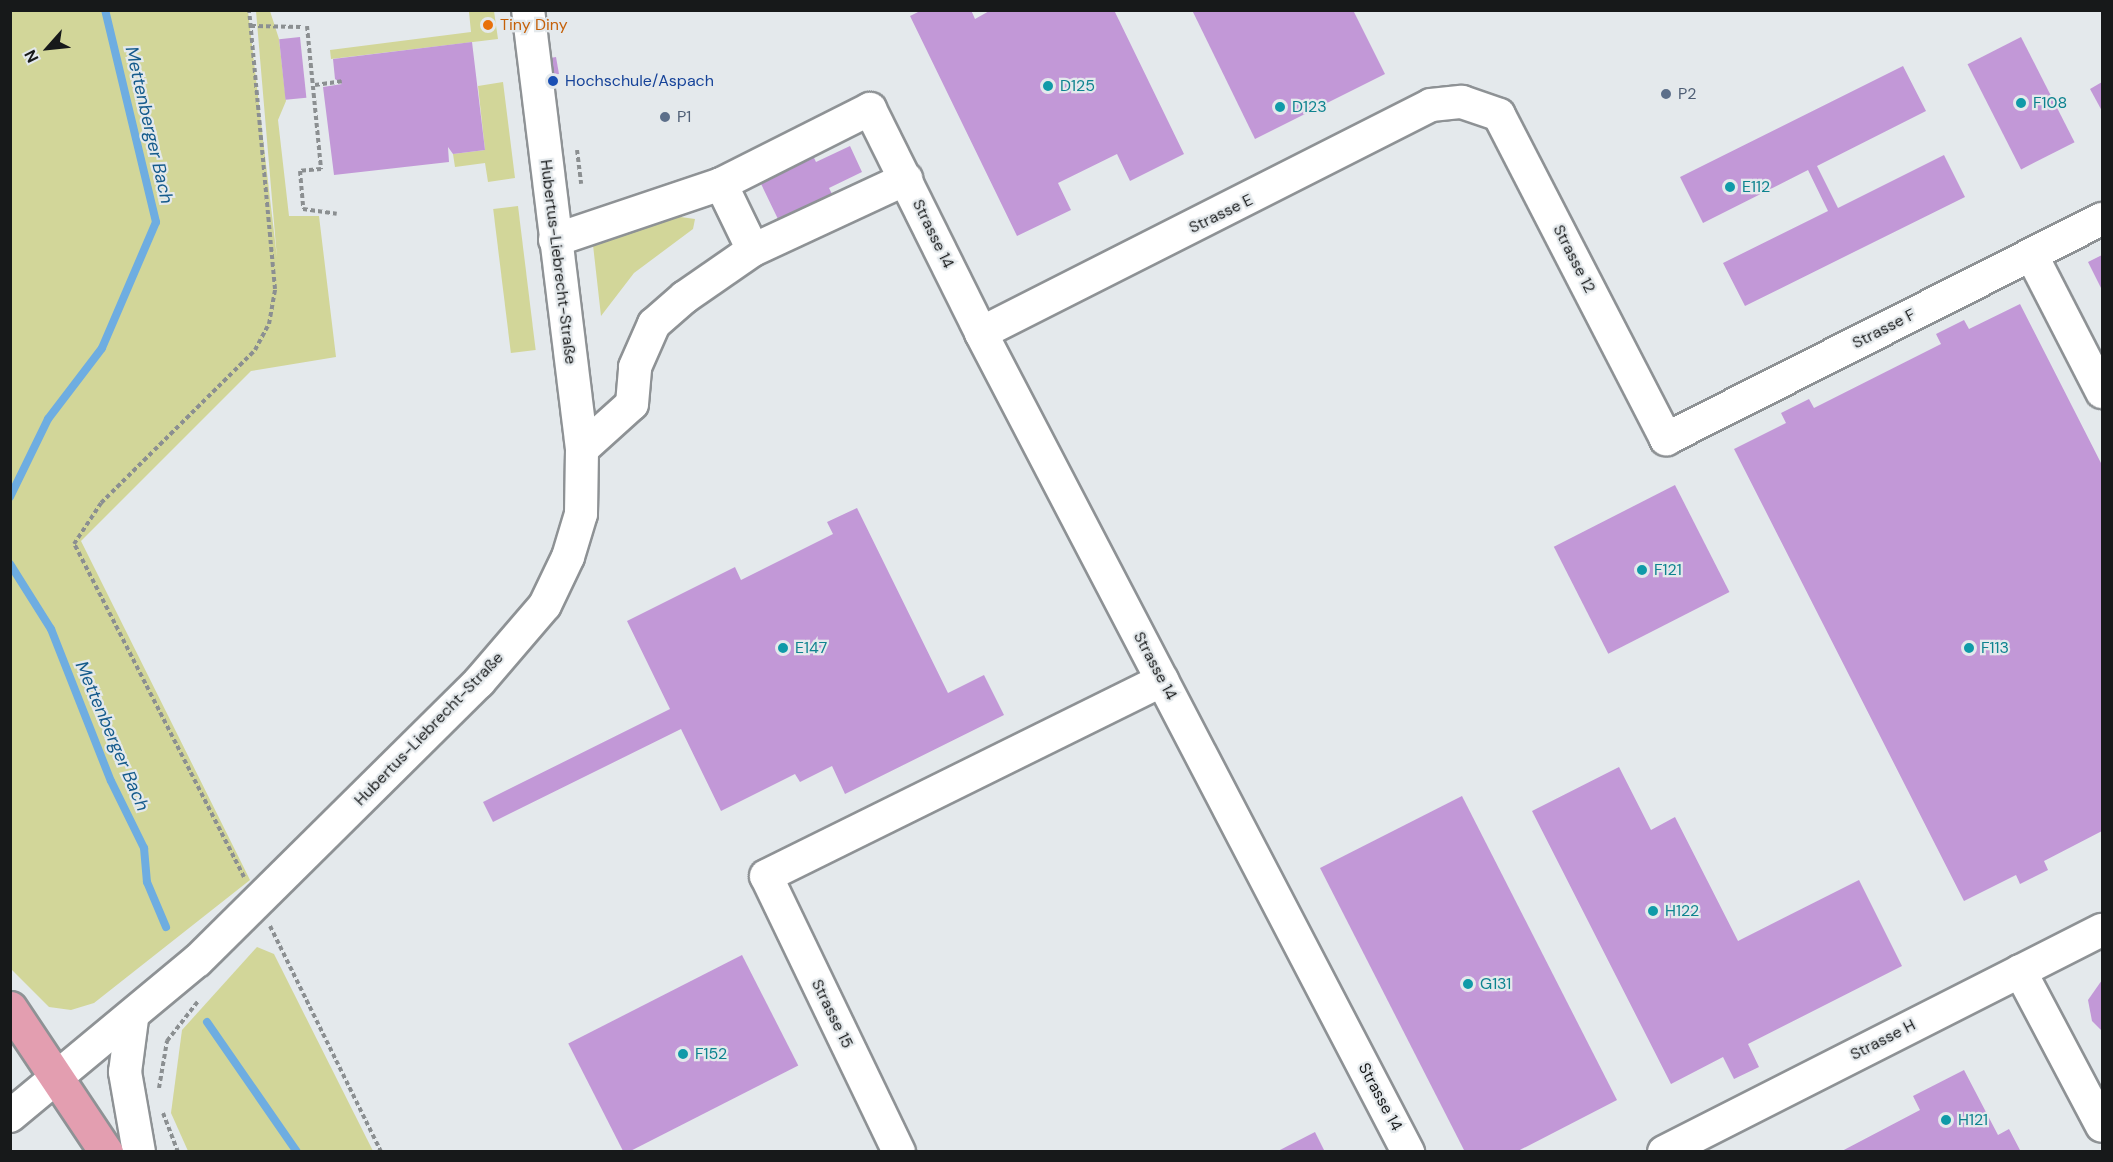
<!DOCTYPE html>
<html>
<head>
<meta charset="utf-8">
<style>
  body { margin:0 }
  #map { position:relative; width:2113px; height:1162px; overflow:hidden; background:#e4e9ec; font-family:"DM Sans",sans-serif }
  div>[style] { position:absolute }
  .green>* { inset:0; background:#d2d699; transform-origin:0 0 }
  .stream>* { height:8px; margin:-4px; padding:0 4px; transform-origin:4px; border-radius:4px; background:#6eade1 }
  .building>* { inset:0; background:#c298d7; transform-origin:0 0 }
  .path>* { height:4px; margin-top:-2px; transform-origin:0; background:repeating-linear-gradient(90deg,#8b8f91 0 4.5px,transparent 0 7.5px) }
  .roads { filter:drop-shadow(2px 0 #8e9295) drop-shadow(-2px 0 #8e9295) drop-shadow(0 2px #8e9295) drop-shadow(0 -2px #8e9295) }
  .minor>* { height:32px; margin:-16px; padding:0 16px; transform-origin:16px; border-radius:16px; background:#fff }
  .major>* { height:33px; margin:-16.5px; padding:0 16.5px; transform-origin:16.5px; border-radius:16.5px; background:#e39eb0 }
  .dots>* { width:16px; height:16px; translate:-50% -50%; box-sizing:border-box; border:3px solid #e4e9ec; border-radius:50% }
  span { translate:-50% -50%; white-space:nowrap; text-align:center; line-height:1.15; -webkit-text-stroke:4.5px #e4e9ec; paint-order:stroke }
  .food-label { font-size:16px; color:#c56008 }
  .left { translate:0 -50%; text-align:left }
  .transit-label { font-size:16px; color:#164399 }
  .culture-label { font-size:16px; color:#0d838f }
  .service-label { font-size:16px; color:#4e5e75 }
  .street-label { font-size:16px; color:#17191a }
  .water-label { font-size:18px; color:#155b8c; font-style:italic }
  .frame { position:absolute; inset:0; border:12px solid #17191a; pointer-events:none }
  .north { position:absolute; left:18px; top:18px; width:60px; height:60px; -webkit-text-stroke:4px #e4e9ec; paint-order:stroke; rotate:243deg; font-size:16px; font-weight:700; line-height:24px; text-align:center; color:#17191a }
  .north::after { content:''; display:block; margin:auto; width:21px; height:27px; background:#17191a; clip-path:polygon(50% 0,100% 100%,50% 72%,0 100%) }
</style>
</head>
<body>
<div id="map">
  <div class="green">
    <div style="clip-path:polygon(11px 11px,248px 11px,277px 258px,256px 11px,270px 11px,279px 39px,286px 101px,278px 120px,289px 216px,319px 216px,336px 357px,251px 371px,81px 541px,250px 880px,94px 1003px,71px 1010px,49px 1007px,11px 969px)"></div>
    <div style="clip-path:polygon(494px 11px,498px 39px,331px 59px,330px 50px,471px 32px,469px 12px)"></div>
    <div style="clip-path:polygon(503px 82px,515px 178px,488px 182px,485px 163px,455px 167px,453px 154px,485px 150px,478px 86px)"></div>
    <div style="left:518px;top:206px;width:145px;height:25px;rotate:83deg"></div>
    <div style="clip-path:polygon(666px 215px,695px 219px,693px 229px,634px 273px,601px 316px,593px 245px)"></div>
    <div style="clip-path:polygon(257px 947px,274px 954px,373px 1151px,188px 1151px,171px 1113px,182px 1030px)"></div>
  </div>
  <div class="stream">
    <div style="left:10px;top:497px;width:87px;rotate:-64deg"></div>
    <div style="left:48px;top:419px;width:89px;rotate:-52.7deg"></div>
    <div style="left:102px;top:348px;width:137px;rotate:-66.8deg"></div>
    <div style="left:156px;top:222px;width:218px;rotate:-103.5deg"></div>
    <div style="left:10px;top:564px;width:77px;rotate:57.8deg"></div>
    <div style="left:51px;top:629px;width:163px;rotate:68.5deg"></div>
    <div style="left:111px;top:781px;width:75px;rotate:63.8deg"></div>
    <div style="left:144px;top:848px;width:34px;rotate:85deg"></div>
    <div style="left:147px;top:882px;width:49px;rotate:67.1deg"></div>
    <div style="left:207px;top:1022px;width:158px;rotate:55.3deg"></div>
  </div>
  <div class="building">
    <div style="clip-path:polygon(922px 10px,971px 10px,975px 19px,991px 10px,1114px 10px,1184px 154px,1130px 181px,1117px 154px,1058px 183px,1071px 210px,1017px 236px,910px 16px)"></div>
    <div style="clip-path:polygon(1192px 10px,1353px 10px,1385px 74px,1255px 139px)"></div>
    <div style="left:300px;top:37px;width:61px;height:21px;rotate:84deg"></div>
    <div style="left:2021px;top:37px;width:118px;height:60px;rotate:63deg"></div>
    <div style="clip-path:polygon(472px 42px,485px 150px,453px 154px,448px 147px,449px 162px,334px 175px,323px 87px,342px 84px,335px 79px,333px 59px)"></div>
    <div style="clip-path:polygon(556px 57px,559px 74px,552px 75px,550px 58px)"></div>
    <div style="clip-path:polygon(1903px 66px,1926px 111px,1817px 166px,1838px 208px,1944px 155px,1965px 197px,1745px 306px,1723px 263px,1828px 211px,1808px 170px,1703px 223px,1680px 177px)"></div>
    <div style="clip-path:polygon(2102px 82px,2102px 111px,2090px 89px)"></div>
    <div style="clip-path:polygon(801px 131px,816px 162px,850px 146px,862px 172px,829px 188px,845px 220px,791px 246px,748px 157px)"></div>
    <div style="clip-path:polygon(2102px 255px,2102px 290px,2088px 262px)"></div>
    <div style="clip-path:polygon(2020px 304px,2102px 465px,2102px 831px,2044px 861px,2048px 870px,2020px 884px,2016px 875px,1964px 901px,1734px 449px,1786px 423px,1781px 413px,1809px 399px,1814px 408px,1941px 344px,1936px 334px,1964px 320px,1969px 329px)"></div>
    <div style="left:1675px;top:485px;width:120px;height:136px;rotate:63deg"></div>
    <div style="clip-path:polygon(857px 508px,948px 693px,984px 675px,1004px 715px,845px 794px,832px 766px,800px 782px,795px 774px,721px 811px,681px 729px,493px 822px,483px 802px,670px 709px,627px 621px,735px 567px,741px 580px,833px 534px,827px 522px)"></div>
    <div style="clip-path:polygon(1619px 767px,1651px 830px,1675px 817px,1738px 941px,1859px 880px,1902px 966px,1748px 1044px,1759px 1067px,1734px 1079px,1723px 1057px,1671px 1084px,1532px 811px)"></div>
    <div style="clip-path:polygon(1462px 796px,1617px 1100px,1516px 1152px,1465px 1152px,1320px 868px)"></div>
    <div style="left:742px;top:955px;width:124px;height:195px;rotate:63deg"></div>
    <div style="clip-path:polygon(2102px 980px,2102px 1031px,2092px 1021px,2088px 1000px)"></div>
    <div style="clip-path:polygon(1964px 1070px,1998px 1135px,2009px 1129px,2021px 1152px,1840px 1152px,1920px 1110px,1913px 1096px)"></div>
    <div style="clip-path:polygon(1315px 1132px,1325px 1152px,1276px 1152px)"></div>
  </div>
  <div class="path">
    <div style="left:251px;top:26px;width:50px;rotate:1.1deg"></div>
    <div style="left:307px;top:26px;width:144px;rotate:84.4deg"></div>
    <div style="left:321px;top:169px;width:21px;rotate:175deg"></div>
    <div style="left:300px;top:171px;width:38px;rotate:85deg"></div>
    <div style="left:303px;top:209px;width:34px;rotate:8deg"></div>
    <div style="left:315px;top:85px;width:27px;rotate:-8deg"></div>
    <div style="left:577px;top:150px;width:34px;rotate:83deg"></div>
    <div style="left:244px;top:877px;width:374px;rotate:-117deg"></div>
    <div style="left:74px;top:544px;width:49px;rotate:-56.6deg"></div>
    <div style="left:101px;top:503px;width:217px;rotate:-44.8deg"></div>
    <div style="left:255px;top:350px;width:30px;rotate:-62deg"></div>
    <div style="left:269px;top:324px;width:36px;rotate:-80deg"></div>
    <div style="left:275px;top:289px;width:280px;rotate:-95.3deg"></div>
    <div style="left:270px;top:926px;width:252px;rotate:63.8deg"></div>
    <div style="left:159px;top:1088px;width:48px;rotate:-80.3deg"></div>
    <div style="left:167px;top:1041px;width:52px;rotate:-52deg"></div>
    <div style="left:163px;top:1113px;width:42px;rotate:69deg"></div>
  </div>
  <div class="roads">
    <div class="minor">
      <div style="left:721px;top:184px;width:73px;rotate:64.1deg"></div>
      <div style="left:555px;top:240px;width:175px;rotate:-18.6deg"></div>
      <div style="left:721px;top:184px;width:167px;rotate:-26.7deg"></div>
      <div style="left:870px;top:109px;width:250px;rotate:63.6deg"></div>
      <div style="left:981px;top:333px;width:924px;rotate:62.46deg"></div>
      <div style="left:2032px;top:256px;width:153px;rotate:62.8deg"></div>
      <div style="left:981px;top:333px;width:504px;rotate:-26.87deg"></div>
      <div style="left:1431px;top:105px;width:31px;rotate:-6deg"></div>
      <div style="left:1462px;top:102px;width:39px;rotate:19deg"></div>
      <div style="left:1499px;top:115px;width:365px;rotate:62.7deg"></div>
      <div style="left:1666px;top:439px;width:488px;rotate:-26.8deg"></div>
      <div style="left:582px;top:449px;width:67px;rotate:-42deg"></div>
      <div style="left:632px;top:404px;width:37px;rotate:-85deg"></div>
      <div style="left:635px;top:367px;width:47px;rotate:-66.2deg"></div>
      <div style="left:654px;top:324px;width:41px;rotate:-41.1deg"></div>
      <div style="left:685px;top:297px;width:83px;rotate:-34.7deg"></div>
      <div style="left:753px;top:250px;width:169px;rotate:-24.9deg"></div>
      <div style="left:2020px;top:971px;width:175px;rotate:62.1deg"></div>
      <div style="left:132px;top:1019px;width:53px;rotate:97.5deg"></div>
      <div style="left:125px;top:1072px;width:81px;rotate:80.1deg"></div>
      <div style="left:10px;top:1116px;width:243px;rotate:-39.7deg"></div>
      <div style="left:197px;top:961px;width:397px;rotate:-44.7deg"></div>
      <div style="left:479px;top:682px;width:101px;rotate:-49.4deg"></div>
      <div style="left:545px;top:605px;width:53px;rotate:-64.4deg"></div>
      <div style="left:568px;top:557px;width:45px;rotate:-73.2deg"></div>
      <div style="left:581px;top:514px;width:65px;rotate:-89.1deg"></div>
      <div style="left:582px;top:449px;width:442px;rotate:-97deg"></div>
      <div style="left:899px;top:1152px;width:306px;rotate:-115.7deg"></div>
      <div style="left:766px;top:876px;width:442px;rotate:-26.3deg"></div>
      <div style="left:1664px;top:1152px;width:491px;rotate:-26.9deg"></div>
    </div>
    <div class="major">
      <div style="left:10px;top:1008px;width:173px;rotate:56.3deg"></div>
    </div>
  </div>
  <div class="dots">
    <div style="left:488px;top:25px;background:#e8710a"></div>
    <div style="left:553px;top:81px;background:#1a4fb4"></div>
    <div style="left:1048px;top:86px;background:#0f9aa8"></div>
    <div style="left:1666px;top:94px;background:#5c6f8a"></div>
    <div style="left:2021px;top:103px;background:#0f9aa8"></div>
    <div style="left:1280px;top:107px;background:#0f9aa8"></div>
    <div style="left:665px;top:117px;background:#5c6f8a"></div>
    <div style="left:1730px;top:187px;background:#0f9aa8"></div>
    <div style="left:1642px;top:570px;background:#0f9aa8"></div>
    <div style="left:783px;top:648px;background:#0f9aa8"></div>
    <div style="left:1969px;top:648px;background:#0f9aa8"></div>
    <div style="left:1653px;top:911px;background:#0f9aa8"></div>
    <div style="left:1468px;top:984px;background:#0f9aa8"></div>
    <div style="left:683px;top:1054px;background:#0f9aa8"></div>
    <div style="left:1946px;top:1120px;background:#0f9aa8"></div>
  </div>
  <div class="food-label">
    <span class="left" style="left:500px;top:25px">Tiny Diny</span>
  </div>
  <div class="transit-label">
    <span class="left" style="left:565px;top:81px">Hochschule/Aspach</span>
  </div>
  <div class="culture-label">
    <span class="left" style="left:1060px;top:86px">D125</span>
    <span class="left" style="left:2033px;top:103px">F108</span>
    <span class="left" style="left:1292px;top:107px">D123</span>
    <span class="left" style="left:1742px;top:187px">E112</span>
    <span class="left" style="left:1654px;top:570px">F121</span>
    <span class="left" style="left:795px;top:648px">E147</span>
    <span class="left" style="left:1981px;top:648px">F113</span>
    <span class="left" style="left:1665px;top:911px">H122</span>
    <span class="left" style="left:1480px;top:984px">G131</span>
    <span class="left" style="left:695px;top:1054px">F152</span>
    <span class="left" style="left:1958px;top:1120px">H121</span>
  </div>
  <div class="service-label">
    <span class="left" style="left:1678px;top:94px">P2</span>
    <span class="left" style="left:677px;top:117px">P1</span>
  </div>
  <div class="street-label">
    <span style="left:1221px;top:214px;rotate:-26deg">Strasse E</span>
    <span style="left:933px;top:234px;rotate:64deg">Strasse 14</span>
    <span style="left:1574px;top:259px;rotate:63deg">Strasse 12</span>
    <span style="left:558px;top:262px;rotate:83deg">Hubertus-Liebrecht-Straße</span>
    <span style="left:1884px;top:329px;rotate:-27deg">Strasse F</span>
    <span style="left:1155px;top:666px;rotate:62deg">Strasse 14</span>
    <span style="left:429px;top:729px;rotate:-46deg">Hubertus-Liebrecht-Straße</span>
    <span style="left:832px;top:1014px;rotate:64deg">Strasse 15</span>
    <span style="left:1883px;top:1040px;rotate:-27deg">Strasse H</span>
    <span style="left:1380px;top:1097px;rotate:62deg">Strasse 14</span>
  </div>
  <div class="water-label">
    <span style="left:149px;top:125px;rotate:77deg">Mettenberger Bach</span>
    <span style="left:112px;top:736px;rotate:67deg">Mettenberger Bach</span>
  </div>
  <div class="frame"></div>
  <div class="north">N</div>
</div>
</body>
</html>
